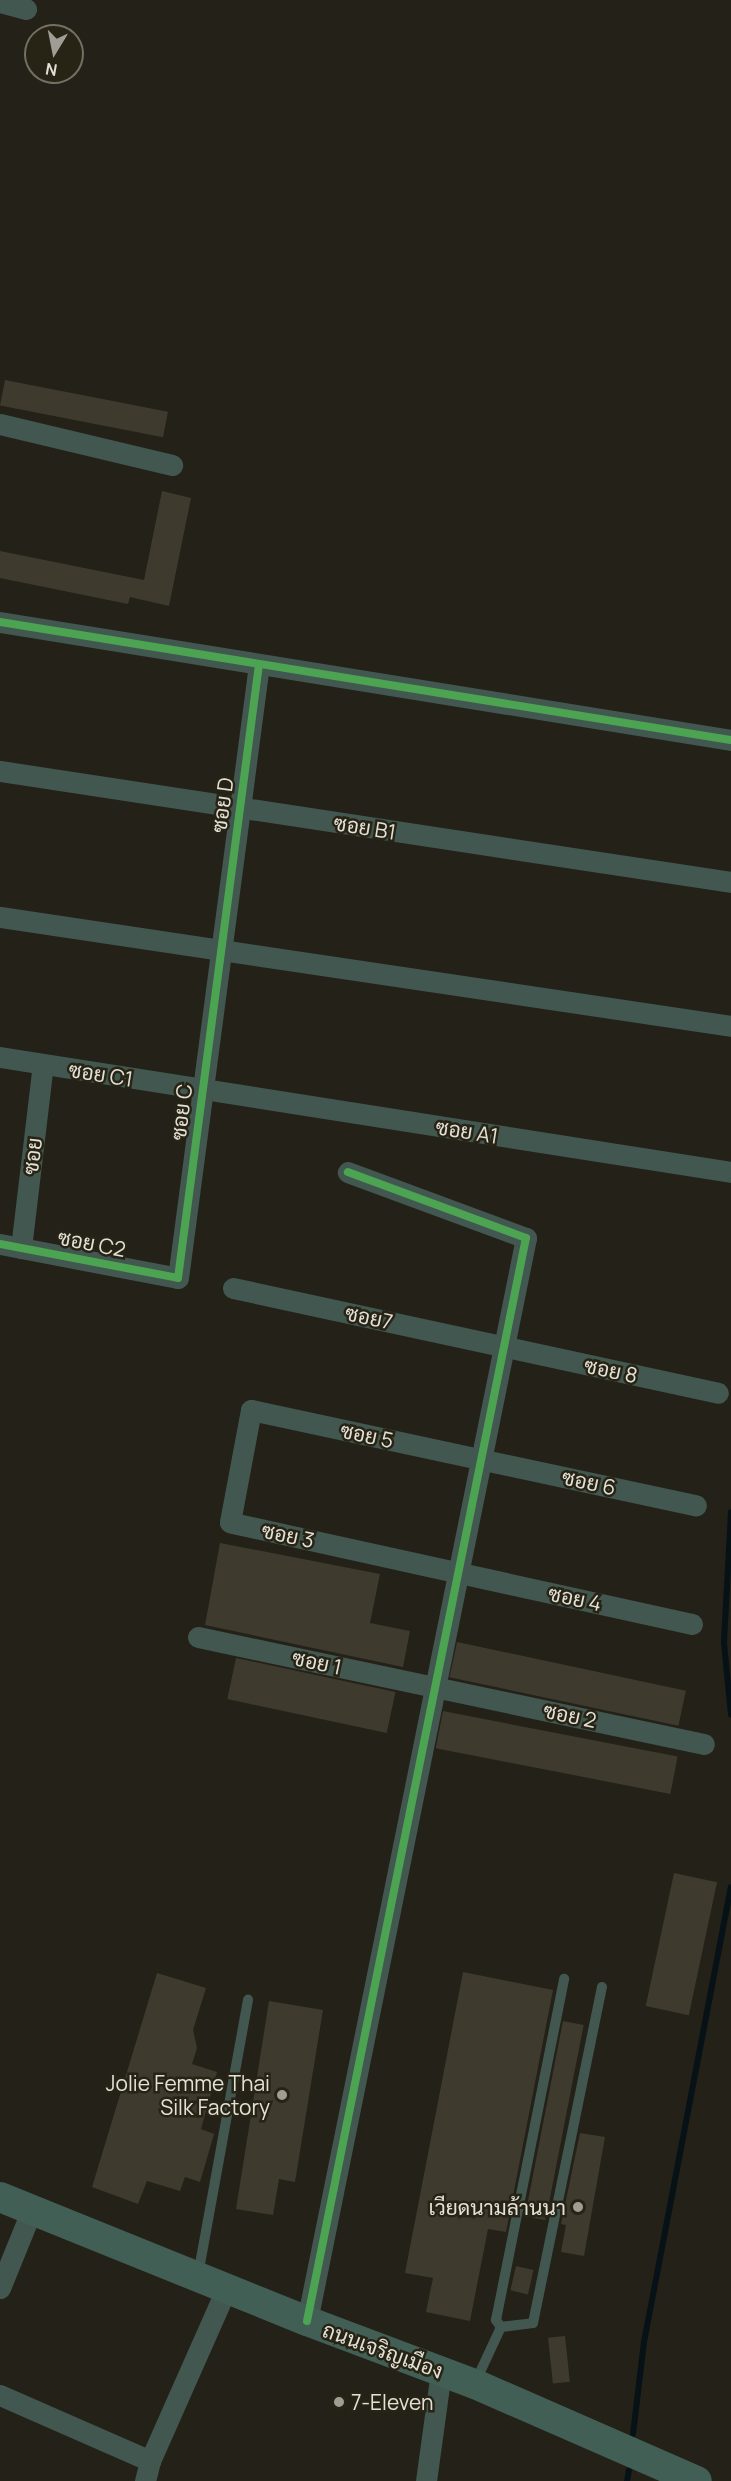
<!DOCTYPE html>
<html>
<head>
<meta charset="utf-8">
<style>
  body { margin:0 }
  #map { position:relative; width:731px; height:2481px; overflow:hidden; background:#242119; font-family:Manrope,Sarabun,sans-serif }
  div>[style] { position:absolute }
  .stream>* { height:6px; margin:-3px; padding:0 3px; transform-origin:3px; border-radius:3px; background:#071216 }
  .building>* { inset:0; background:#3e3a2d; transform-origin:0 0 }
  .lane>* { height:10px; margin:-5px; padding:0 5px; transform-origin:5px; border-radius:5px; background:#41574f }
  .street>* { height:21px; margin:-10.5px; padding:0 10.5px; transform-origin:10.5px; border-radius:10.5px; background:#41574f }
  .secondary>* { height:30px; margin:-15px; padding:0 15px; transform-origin:15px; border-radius:15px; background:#425f56 }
  .cycleway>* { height:8px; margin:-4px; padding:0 4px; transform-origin:4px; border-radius:4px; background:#4ca352 }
  .dots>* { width:16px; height:16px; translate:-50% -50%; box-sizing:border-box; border:3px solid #282415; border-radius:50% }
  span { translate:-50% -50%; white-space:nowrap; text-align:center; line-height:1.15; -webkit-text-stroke:5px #282415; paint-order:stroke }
  .street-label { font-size:21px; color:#e3e1d7 }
  .poi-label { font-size:21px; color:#e3e1d7 }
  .right { translate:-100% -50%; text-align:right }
  .left { translate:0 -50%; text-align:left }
  .north { position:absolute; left:24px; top:24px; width:60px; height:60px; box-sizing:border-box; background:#282415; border:2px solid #737063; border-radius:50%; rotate:190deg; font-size:16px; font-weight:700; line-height:24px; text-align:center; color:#e3e1d7 }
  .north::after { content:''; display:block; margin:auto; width:21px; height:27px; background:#a09e94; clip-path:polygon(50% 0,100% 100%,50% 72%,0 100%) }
</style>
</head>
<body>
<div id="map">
  <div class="stream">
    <div style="left:731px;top:1512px;width:131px;rotate:93.1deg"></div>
    <div style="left:724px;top:1643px;width:72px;rotate:84.4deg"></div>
    <div style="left:633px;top:2434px;width:93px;rotate:-83.2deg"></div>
    <div style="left:644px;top:2342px;width:463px;rotate:-79.2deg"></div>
    <div style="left:627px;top:2481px;width:11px;rotate:-80deg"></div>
  </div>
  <div class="building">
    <div style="left:5px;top:380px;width:166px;height:26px;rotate:11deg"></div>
    <div style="clip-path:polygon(162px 491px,191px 498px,169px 606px,130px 597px,128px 604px,0 578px,0 551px,144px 580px)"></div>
    <div style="clip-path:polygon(220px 1543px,380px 1574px,370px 1623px,410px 1631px,403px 1667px,205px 1625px)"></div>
    <div style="left:457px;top:1642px;width:234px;height:36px;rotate:12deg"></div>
    <div style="left:236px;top:1658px;width:163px;height:42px;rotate:12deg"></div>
    <div style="left:443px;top:1711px;width:239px;height:38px;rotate:11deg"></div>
    <div style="left:674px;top:1873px;width:44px;height:136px;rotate:12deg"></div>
    <div style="clip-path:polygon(463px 1972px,553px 1990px,506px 2232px,488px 2229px,470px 2321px,426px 2312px,433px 2278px,405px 2273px)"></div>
    <div style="clip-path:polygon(157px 1973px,206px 1988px,193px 2030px,197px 2048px,192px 2064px,217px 2072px,201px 2129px,214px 2134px,200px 2182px,185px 2177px,180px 2191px,147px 2181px,138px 2204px,92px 2187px)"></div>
    <div style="clip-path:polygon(269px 2001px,323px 2010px,295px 2182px,279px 2179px,273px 2215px,236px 2209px)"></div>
    <div style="left:563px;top:2021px;width:21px;height:199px;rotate:11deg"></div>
    <div style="clip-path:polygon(580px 2133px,605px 2137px,584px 2256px,561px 2252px,566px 2225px,561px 2224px)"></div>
    <div style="left:516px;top:2266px;width:18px;height:25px;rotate:13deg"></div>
    <div style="left:565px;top:2336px;width:46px;height:17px;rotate:84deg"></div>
  </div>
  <div class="lane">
    <div style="left:198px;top:2275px;width:280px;rotate:-79.7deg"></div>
    <div style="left:501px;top:2327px;width:9px;rotate:-126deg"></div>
    <div style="left:496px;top:2320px;width:348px;rotate:-78.7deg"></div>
    <div style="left:475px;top:2383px;width:62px;rotate:-65.1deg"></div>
    <div style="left:501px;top:2327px;width:32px;rotate:-7deg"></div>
    <div style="left:533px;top:2323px;width:343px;rotate:-78.4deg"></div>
  </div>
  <div class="street">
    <div style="left:0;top:2px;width:27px;rotate:15deg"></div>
    <div style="left:0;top:424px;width:177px;rotate:13.4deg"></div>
    <div style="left:0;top:622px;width:740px;rotate:9.17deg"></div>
    <div style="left:0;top:771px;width:739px;rotate:8.63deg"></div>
    <div style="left:0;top:917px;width:739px;rotate:8.48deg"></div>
    <div style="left:0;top:1057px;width:740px;rotate:8.94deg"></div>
    <div style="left:0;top:1244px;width:181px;rotate:10.8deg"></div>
    <div style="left:178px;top:1278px;width:619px;rotate:-82.48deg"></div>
    <div style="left:21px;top:1248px;width:185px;rotate:-83.2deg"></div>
    <div style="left:233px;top:1288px;width:496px;rotate:12.2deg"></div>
    <div style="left:692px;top:1624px;width:473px;rotate:-167.6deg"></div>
    <div style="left:230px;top:1522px;width:114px;rotate:-79.4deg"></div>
    <div style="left:251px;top:1410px;width:455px;rotate:12.1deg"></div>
    <div style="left:198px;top:1637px;width:517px;rotate:11.94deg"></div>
    <div style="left:0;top:2288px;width:85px;rotate:-67.9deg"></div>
    <div style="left:307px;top:2321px;width:1105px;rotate:-78.57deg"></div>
    <div style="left:526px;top:1238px;width:190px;rotate:-159.7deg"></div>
    <div style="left:0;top:2395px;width:164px;rotate:23.7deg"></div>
    <div style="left:145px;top:2481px;width:21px;rotate:-76deg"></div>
    <div style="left:150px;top:2461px;width:190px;rotate:-66.1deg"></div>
    <div style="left:426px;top:2481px;width:111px;rotate:-82.2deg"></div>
  </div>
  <div class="secondary">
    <div style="left:0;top:2197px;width:331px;rotate:22deg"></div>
    <div style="left:307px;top:2321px;width:179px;rotate:20.6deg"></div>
    <div style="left:475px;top:2384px;width:242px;rotate:23.6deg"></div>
  </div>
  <div class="cycleway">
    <div style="left:0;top:622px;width:740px;rotate:9.17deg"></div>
    <div style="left:0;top:1244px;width:181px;rotate:10.8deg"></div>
    <div style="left:178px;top:1278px;width:619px;rotate:-82.48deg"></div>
    <div style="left:307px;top:2321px;width:1105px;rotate:-78.57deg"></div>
    <div style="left:526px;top:1238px;width:190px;rotate:-159.7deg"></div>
  </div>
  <div class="dots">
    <div style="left:282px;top:2095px;background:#a09e94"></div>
    <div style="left:578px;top:2207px;background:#a09e94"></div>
    <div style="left:339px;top:2402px;background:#a09e94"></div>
  </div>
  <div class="street-label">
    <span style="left:222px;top:805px;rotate:-82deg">ซอย D</span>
    <span style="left:365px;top:827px;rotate:9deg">ซอย B1</span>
    <span style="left:101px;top:1074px;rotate:9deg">ซอย C1</span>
    <span style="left:181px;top:1112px;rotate:-83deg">ซอย C</span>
    <span style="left:467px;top:1131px;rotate:9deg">ซอย A1</span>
    <span style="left:32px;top:1156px;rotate:-83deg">ซอย</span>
    <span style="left:92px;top:1243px;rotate:11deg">ซอย C2</span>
    <span style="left:369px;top:1317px;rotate:12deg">ซอย7</span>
    <span style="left:611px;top:1370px;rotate:12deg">ซอย 8</span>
    <span style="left:367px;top:1435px;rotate:12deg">ซอย 5</span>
    <span style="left:589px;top:1482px;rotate:12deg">ซอย 6</span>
    <span style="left:288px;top:1535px;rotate:12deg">ซอย 3</span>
    <span style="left:575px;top:1598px;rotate:12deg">ซอย 4</span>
    <span style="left:317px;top:1662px;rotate:12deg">ซอย 1</span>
    <span style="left:570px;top:1715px;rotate:12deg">ซอย 2</span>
    <span style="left:383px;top:2350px;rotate:20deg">ถนนเจริญเมือง</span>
  </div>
  <div class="poi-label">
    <span class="right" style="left:270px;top:2095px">Jolie Femme Thai<br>Silk Factory</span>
    <span class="right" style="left:566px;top:2207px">เวียดนามล้านนา</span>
    <span class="left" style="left:351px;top:2402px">7-Eleven</span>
  </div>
  <div class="north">N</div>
</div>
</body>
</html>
